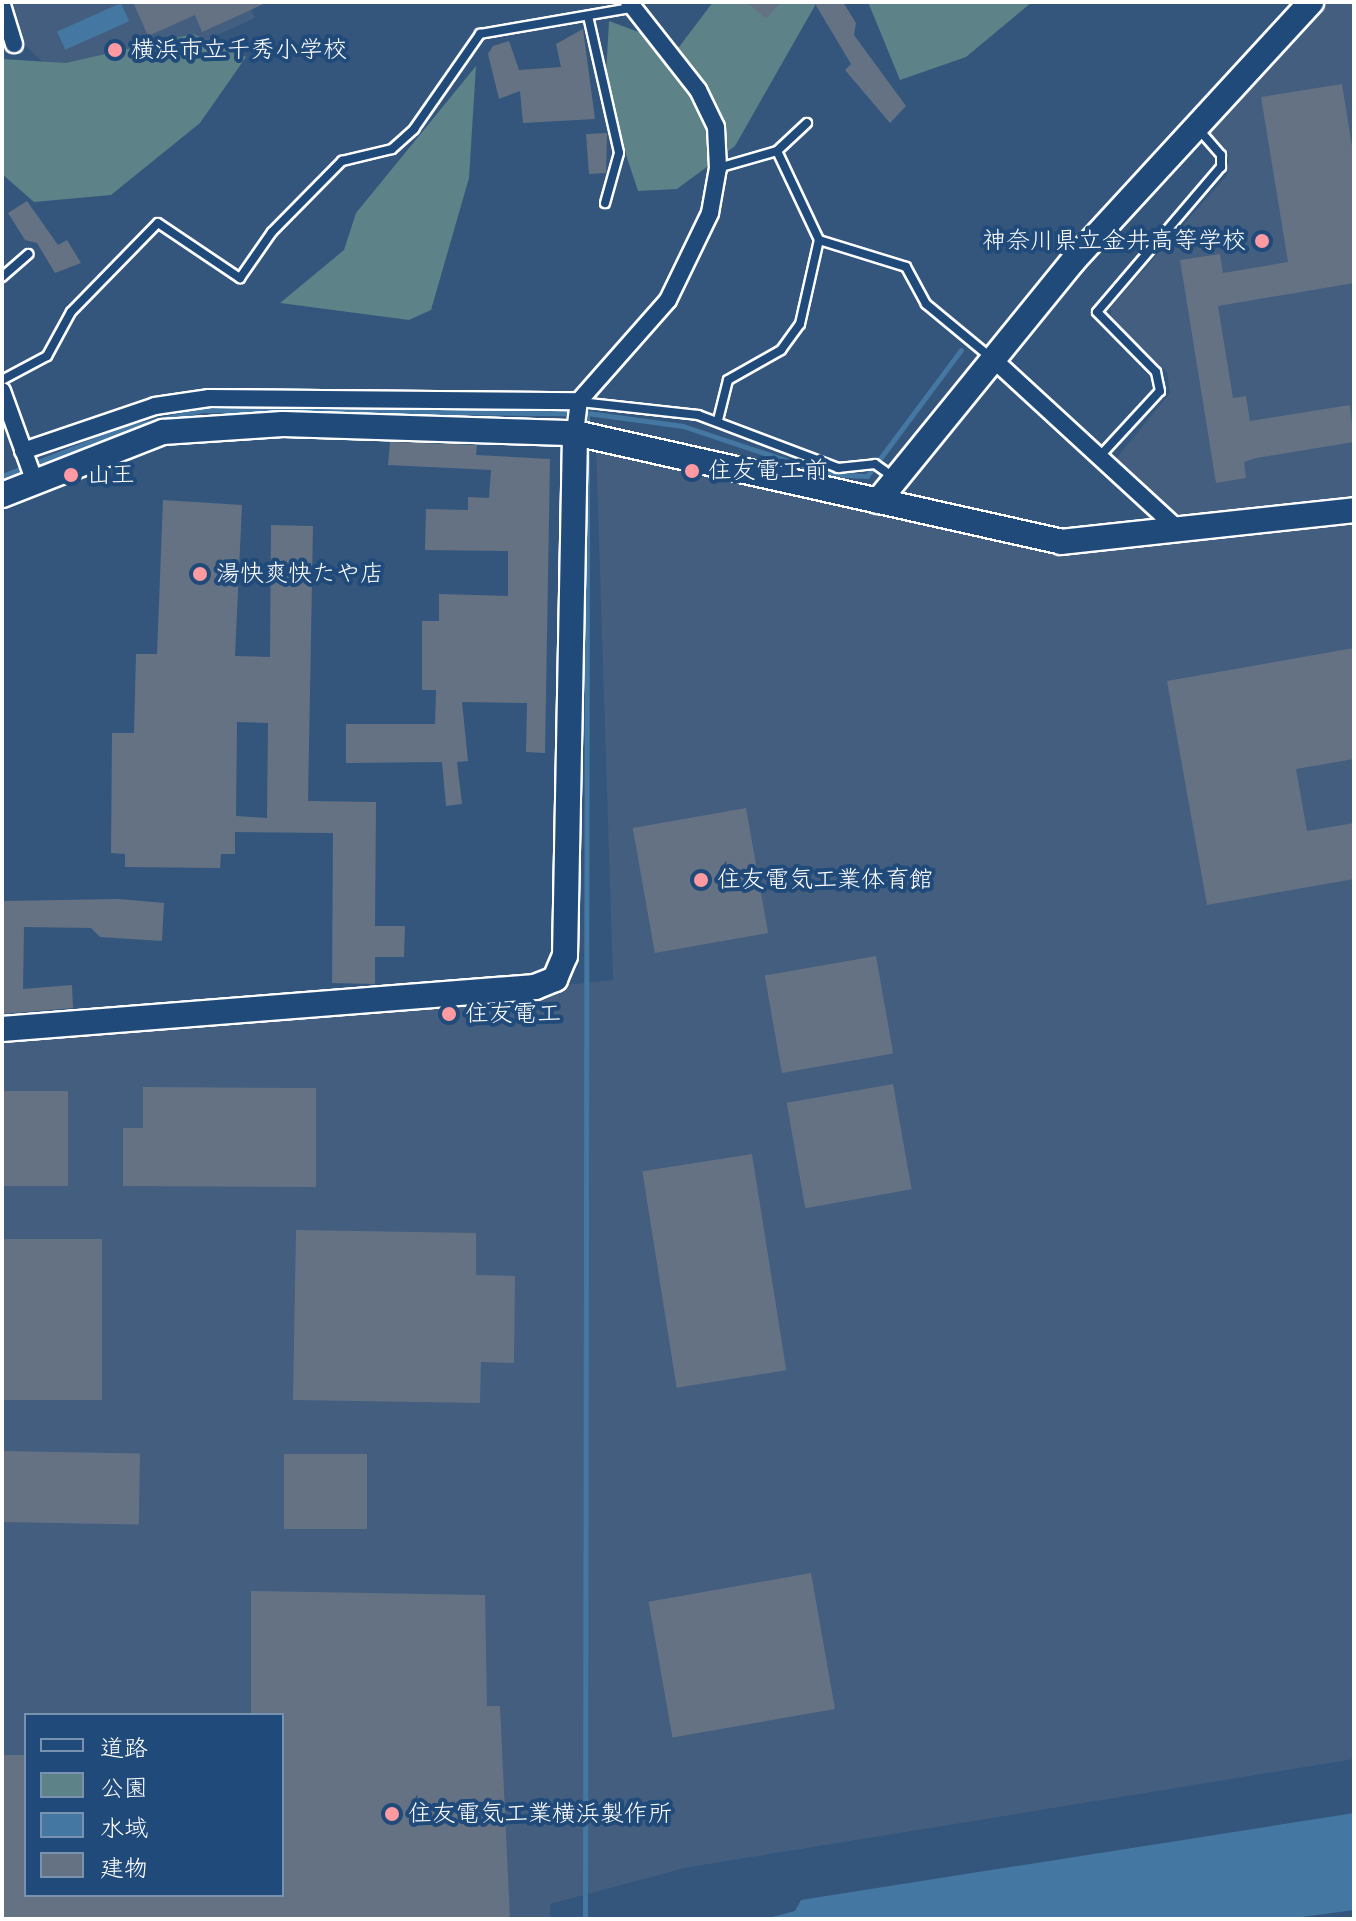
<!DOCTYPE html>
<html>
<head>
<meta charset="utf-8">
<style>
  body { margin:0 }
  #map { position:relative; width:1356px; height:1921px; overflow:hidden; background:#34567d; font-family:"Comic Neue","Klee One",sans-serif }
  div>[style] { position:absolute }
  .built>* { inset:0; background:#435e7f }
  .green>* { inset:0; background:#5d8287 }
  .water>* { inset:0; background:#4478a2; transform-origin:0 0 }
  .stream>* { height:5px; margin:-2.5px; padding:0 2.5px; transform-origin:2.5px; border-radius:2.5px; background:#4478a2 }
  .building>* { inset:0; background:#657284; transform-origin:0 0 }
  .roads { filter:drop-shadow(2px 0 #fff) drop-shadow(-2px 0 #fff) drop-shadow(0 2px #fff) drop-shadow(0 -2px #fff) }
  .lane>* { height:8px; margin:-4px; padding:0 4px; transform-origin:4px; border-radius:4px; background:#1f4a7a }
  .street>* { height:16px; margin:-8px; padding:0 8px; transform-origin:8px; border-radius:8px; background:#1f4a7a }
  .secondary>* { height:24px; margin:-12px; padding:0 12px; transform-origin:12px; border-radius:12px; background:#1f4a7a }
  .dots>* { width:22px; height:22px; translate:-50% -50%; box-sizing:border-box; border:4px solid #1f4a7a; border-radius:50% }
  span { translate:-50% -50%; white-space:nowrap; text-align:center; line-height:1.15; -webkit-text-stroke:8px #1f4a7a; paint-order:stroke }
  .poi-label { font-size:24px; color:#fff }
  .left { translate:0 -50%; text-align:left }
  .right { translate:-100% -50%; text-align:right }
  .frame { position:absolute; inset:0; border:4px solid #fff; pointer-events:none }
  .legend { position:absolute; left:24px; top:1713px; width:260px; height:184px; box-sizing:border-box; background:#1f4a7a; border:2px solid #7992af; margin:0; padding:10px 14px; list-style:none; font-size:24px; color:#fff }
  .legend li { display:flex; align-items:center; gap:16px; height:40px }
  .legend b { width:40px; border:2px solid #7992af }
</style>
</head>
<body>
<div id="map">
  <div class="built">
    <div style="clip-path:polygon(10px 2px,248px 2px,255px 18px,213px 37px,192px 58px,55px 74px,21px 41px)"></div>
    <div style="clip-path:polygon(1328px 2px,1354px 2px,1354px 496px,1180px 521px,1114px 461px,1170px 393px,1167px 372px,1111px 321px,1111px 307px,1228px 174px,1229px 153px,1210px 134px,1210px 116px)"></div>
    <div style="clip-path:polygon(evenodd,596px 445px,1018px 546px,1080px 553px,1354px 516px,1354px 1759px,684px 1868px,550px 1904px,550px 1919px,2px 1919px,2px 1042px,613px 980px,596px 445px,26px 1715px,282px 1715px,282px 1895px,26px 1895px,26px 1715px)"></div>
  </div>
  <div class="green">
    <div style="clip-path:polygon(713px 2px,817px 2px,735px 146px,677px 189px,638px 191px,605px 91px,609px 21px,679px 47px)"></div>
    <div style="clip-path:polygon(868px 2px,1032px 2px,966px 57px,900px 80px)"></div>
    <div style="clip-path:polygon(193px 34px,246px 57px,200px 123px,111px 195px,34px 202px,2px 174px,2px 59px,66px 63px)"></div>
    <div style="clip-path:polygon(476px 66px,469px 178px,431px 310px,409px 320px,280px 303px,344px 250px,356px 213px)"></div>
  </div>
  <div class="water">
    <div style="left:121px;top:3px;width:20px;height:70px;rotate:66deg"></div>
    <div style="clip-path:polygon(1354px 1813px,1354px 1910px,1287px 1919px,765px 1919px,795px 1911px,801px 1900px)"></div>
  </div>
  <div class="stream">
    <div style="left:587px;top:413px;width:97px;rotate:7.7deg"></div>
    <div style="left:683px;top:426px;width:152px;rotate:18.4deg"></div>
    <div style="left:827px;top:474px;width:40px;rotate:2.9deg"></div>
    <div style="left:867px;top:476px;width:157px;rotate:-53.3deg"></div>
    <div style="left:587px;top:428px;width:15px;rotate:-90deg"></div>
    <div style="left:2px;top:476px;width:133px;rotate:-21.2deg"></div>
    <div style="left:126px;top:428px;width:78px;rotate:-13.3deg"></div>
    <div style="left:202px;top:410px;width:371px;rotate:0.5deg"></div>
    <div style="left:585px;top:1919px;width:1477px;rotate:-89.92deg"></div>
  </div>
  <div class="building">
    <div style="clip-path:polygon(133px 2px,268px 2px,202px 32px,195px 15px,148px 36px)"></div>
    <div style="clip-path:polygon(747px 2px,781px 2px,766px 19px)"></div>
    <div style="clip-path:polygon(814px 2px,843px 2px,856px 23px,854px 35px,906px 106px,890px 123px,845px 70px,851px 64px)"></div>
    <div style="clip-path:polygon(583px 29px,595px 119px,523px 123px,520px 91px,499px 99px,488px 54px,493px 46px,509px 41px,519px 70px,561px 67px,556px 44px)"></div>
    <div style="clip-path:polygon(1342px 84px,1354px 159px,1354px 283px,1218px 306px,1233px 398px,1246px 396px,1250px 421px,1350px 405px,1354px 442px,1256px 458px,1244px 462px,1246px 478px,1216px 483px,1180px 260px,1220px 254px,1223px 273px,1288px 262px,1261px 97px)"></div>
    <div style="clip-path:polygon(607px 133px,606px 173px,589px 174px,586px 134px)"></div>
    <div style="clip-path:polygon(27px 201px,58px 245px,67px 240px,81px 263px,55px 273px,37px 243px,25px 240px,8px 213px)"></div>
    <div style="clip-path:polygon(390px 442px,477px 445px,476px 455px,550px 459px,545px 753px,526px 752px,527px 703px,462px 702px,468px 761px,457px 762px,462px 804px,446px 806px,442px 762px,346px 763px,346px 724px,435px 724px,436px 690px,422px 690px,422px 621px,439px 621px,439px 594px,508px 596px,508px 551px,425px 550px,426px 509px,468px 510px,468px 497px,489px 498px,491px 470px,388px 465px)"></div>
    <div style="clip-path:polygon(evenodd,163px 500px,242px 505px,235px 656px,270px 657px,271px 525px,313px 526px,308px 801px,376px 802px,375px 926px,405px 926px,404px 957px,375px 957px,375px 984px,332px 983px,333px 833px,235px 832px,235px 854px,221px 854px,220px 868px,125px 867px,125px 854px,111px 853px,112px 733px,134px 733px,136px 654px,157px 654px,163px 500px,237px 722px,268px 723px,267px 818px,236px 816px,237px 722px)"></div>
    <div style="clip-path:polygon(1354px 648px,1354px 759px,1296px 769px,1307px 831px,1354px 823px,1354px 879px,1207px 905px,1167px 681px)"></div>
    <div style="left:746px;top:808px;width:127px;height:115px;rotate:80deg"></div>
    <div style="clip-path:polygon(119px 899px,164px 903px,162px 941px,100px 937px,91px 928px,24px 927px,23px 989px,72px 985px,73px 1008px,2px 1014px,2px 901px)"></div>
    <div style="left:876px;top:956px;width:99px;height:113px;rotate:80deg"></div>
    <div style="left:893px;top:1084px;width:107px;height:108px;rotate:80deg"></div>
    <div style="clip-path:polygon(143px 1087px,316px 1088px,316px 1187px,123px 1186px,123px 1128px,143px 1128px)"></div>
    <div style="left:2px;top:1091px;width:66px;height:95px"></div>
    <div style="left:752px;top:1154px;width:219px;height:111px;rotate:81deg"></div>
    <div style="clip-path:polygon(296px 1230px,476px 1233px,476px 1275px,515px 1276px,514px 1363px,481px 1362px,480px 1403px,293px 1400px)"></div>
    <div style="left:2px;top:1239px;width:100px;height:161px"></div>
    <div style="left:2px;top:1451px;width:138px;height:71px;rotate:1deg"></div>
    <div style="left:284px;top:1454px;width:83px;height:75px"></div>
    <div style="left:811px;top:1573px;width:138px;height:165px;rotate:80deg"></div>
    <div style="clip-path:polygon(251px 1591px,485px 1595px,487px 1706px,500px 1706px,510px 1919px,2px 1919px,2px 1755px,26px 1755px,26px 1895px,282px 1895px,282px 1715px,251px 1715px)"></div>
  </div>
  <div class="roads">
    <div class="lane">
      <div style="left:588px;top:16px;width:140px;rotate:77.2deg"></div>
      <div style="left:619px;top:153px;width:52px;rotate:105.6deg"></div>
      <div style="left:777px;top:151px;width:98px;rotate:64.7deg"></div>
      <div style="left:819px;top:240px;width:91px;rotate:17.2deg"></div>
      <div style="left:906px;top:267px;width:42px;rotate:61.6deg"></div>
      <div style="left:926px;top:304px;width:83px;rotate:39.6deg"></div>
      <div style="left:718px;top:168px;width:61px;rotate:-16.1deg"></div>
      <div style="left:777px;top:151px;width:41px;rotate:-43deg"></div>
      <div style="left:2px;top:277px;width:35px;rotate:-41deg"></div>
      <div style="left:2px;top:380px;width:51px;rotate:-28.1deg"></div>
      <div style="left:47px;top:356px;width:50px;rotate:-61.4deg"></div>
      <div style="left:71px;top:312px;width:124px;rotate:-45.7deg"></div>
      <div style="left:158px;top:223px;width:99px;rotate:33.9deg"></div>
      <div style="left:240px;top:278px;width:56px;rotate:-55.2deg"></div>
      <div style="left:272px;top:232px;width:100px;rotate:-45.4deg"></div>
      <div style="left:342px;top:161px;width:51px;rotate:-13.5deg"></div>
      <div style="left:392px;top:149px;width:30px;rotate:-42deg"></div>
      <div style="left:414px;top:129px;width:116px;rotate:-55.2deg"></div>
      <div style="left:480px;top:34px;width:153px;rotate:-9.8deg"></div>
      <div style="left:580px;top:402px;width:119px;rotate:6.3deg"></div>
      <div style="left:698px;top:415px;width:150px;rotate:20.7deg"></div>
      <div style="left:838px;top:468px;width:37px;rotate:-6deg"></div>
      <div style="left:875px;top:464px;width:24px;rotate:36deg"></div>
      <div style="left:718px;top:420px;width:41px;rotate:-76deg"></div>
      <div style="left:728px;top:380px;width:61px;rotate:-29.5deg"></div>
      <div style="left:781px;top:350px;width:32px;rotate:-54deg"></div>
      <div style="left:800px;top:324px;width:86px;rotate:-77.3deg"></div>
      <div style="left:1100px;top:456px;width:88px;rotate:-47.3deg"></div>
      <div style="left:1160px;top:391px;width:19px;rotate:-102deg"></div>
      <div style="left:1156px;top:372px;width:84px;rotate:-134.5deg"></div>
      <div style="left:1097px;top:312px;width:191px;rotate:-49.5deg"></div>
      <div style="left:1221px;top:167px;width:12px;rotate:-90deg"></div>
      <div style="left:1221px;top:155px;width:33px;rotate:-131deg"></div>
    </div>
    <div class="street">
      <div style="left:2px;top:5px;width:41px;rotate:72.9deg"></div>
      <div style="left:993px;top:359px;width:254px;rotate:42.6deg"></div>
      <div style="left:2px;top:391px;width:97px;rotate:70.1deg"></div>
      <div style="left:575px;top:433px;width:32px;rotate:-83deg"></div>
      <div style="left:579px;top:401px;width:135px;rotate:-48.6deg"></div>
      <div style="left:668px;top:300px;width:97px;rotate:-64.2deg"></div>
      <div style="left:710px;top:213px;width:46px;rotate:-79.9deg"></div>
      <div style="left:718px;top:168px;width:41px;rotate:-92.8deg"></div>
      <div style="left:716px;top:127px;width:41px;rotate:-115.9deg"></div>
      <div style="left:698px;top:90px;width:112px;rotate:-128.1deg"></div>
      <div style="left:23px;top:451px;width:139px;rotate:-18.8deg"></div>
      <div style="left:155px;top:406px;width:55px;rotate:-8.4deg"></div>
      <div style="left:209px;top:398px;width:370px;rotate:0.5deg"></div>
    </div>
    <div class="secondary">
      <div style="left:2px;top:495px;width:173px;rotate:-21.4deg"></div>
      <div style="left:163px;top:432px;width:120px;rotate:-3.8deg"></div>
      <div style="left:283px;top:424px;width:292px;rotate:1.8deg"></div>
      <div style="left:575px;top:433px;width:498px;rotate:12.6deg"></div>
      <div style="left:1061px;top:542px;width:295px;rotate:-6.2deg"></div>
      <div style="left:878px;top:501px;width:309px;rotate:-50.9deg"></div>
      <div style="left:1073px;top:261px;width:352px;rotate:-47.4deg"></div>
      <div style="left:2px;top:1029px;width:535px;rotate:-4.51deg"></div>
      <div style="left:535px;top:987px;width:22px;rotate:-22deg"></div>
      <div style="left:555px;top:979px;width:25px;rotate:-67deg"></div>
      <div style="left:565px;top:956px;width:523px;rotate:-88.9deg"></div>
    </div>
  </div>
  <div class="dots">
    <div style="left:115px;top:50px;background:#ff9aa2"></div>
    <div style="left:1262px;top:241px;background:#ff9aa2"></div>
    <div style="left:692px;top:471px;background:#ff9aa2"></div>
    <div style="left:71px;top:475px;background:#ff9aa2"></div>
    <div style="left:200px;top:574px;background:#ff9aa2"></div>
    <div style="left:701px;top:880px;background:#ff9aa2"></div>
    <div style="left:449px;top:1014px;background:#ff9aa2"></div>
    <div style="left:392px;top:1814px;background:#ff9aa2"></div>
  </div>
  <div class="poi-label">
    <span class="left" style="left:131px;top:50px">横浜市立千秀小学校</span>
    <span class="right" style="left:1246px;top:241px">神奈川県立金井高等学校</span>
    <span class="left" style="left:708px;top:471px">住友電工前</span>
    <span class="left" style="left:87px;top:475px">山王</span>
    <span class="left" style="left:216px;top:574px">湯快爽快たや店</span>
    <span class="left" style="left:717px;top:880px">住友電気工業体育館</span>
    <span class="left" style="left:465px;top:1014px">住友電工</span>
    <span class="left" style="left:408px;top:1814px">住友電気工業横浜製作所</span>
  </div>
  <div class="frame"></div>
  <ul class="legend">
  <li><b style="height:10px;background:#1f4a7a"></b>道路</li>
  <li><b style="height:22px;background:#5d8287"></b>公園</li>
  <li><b style="height:22px;background:#4478a2"></b>水域</li>
  <li><b style="height:22px;background:#657284"></b>建物</li>
  </ul>
</div>
</body>
</html>
